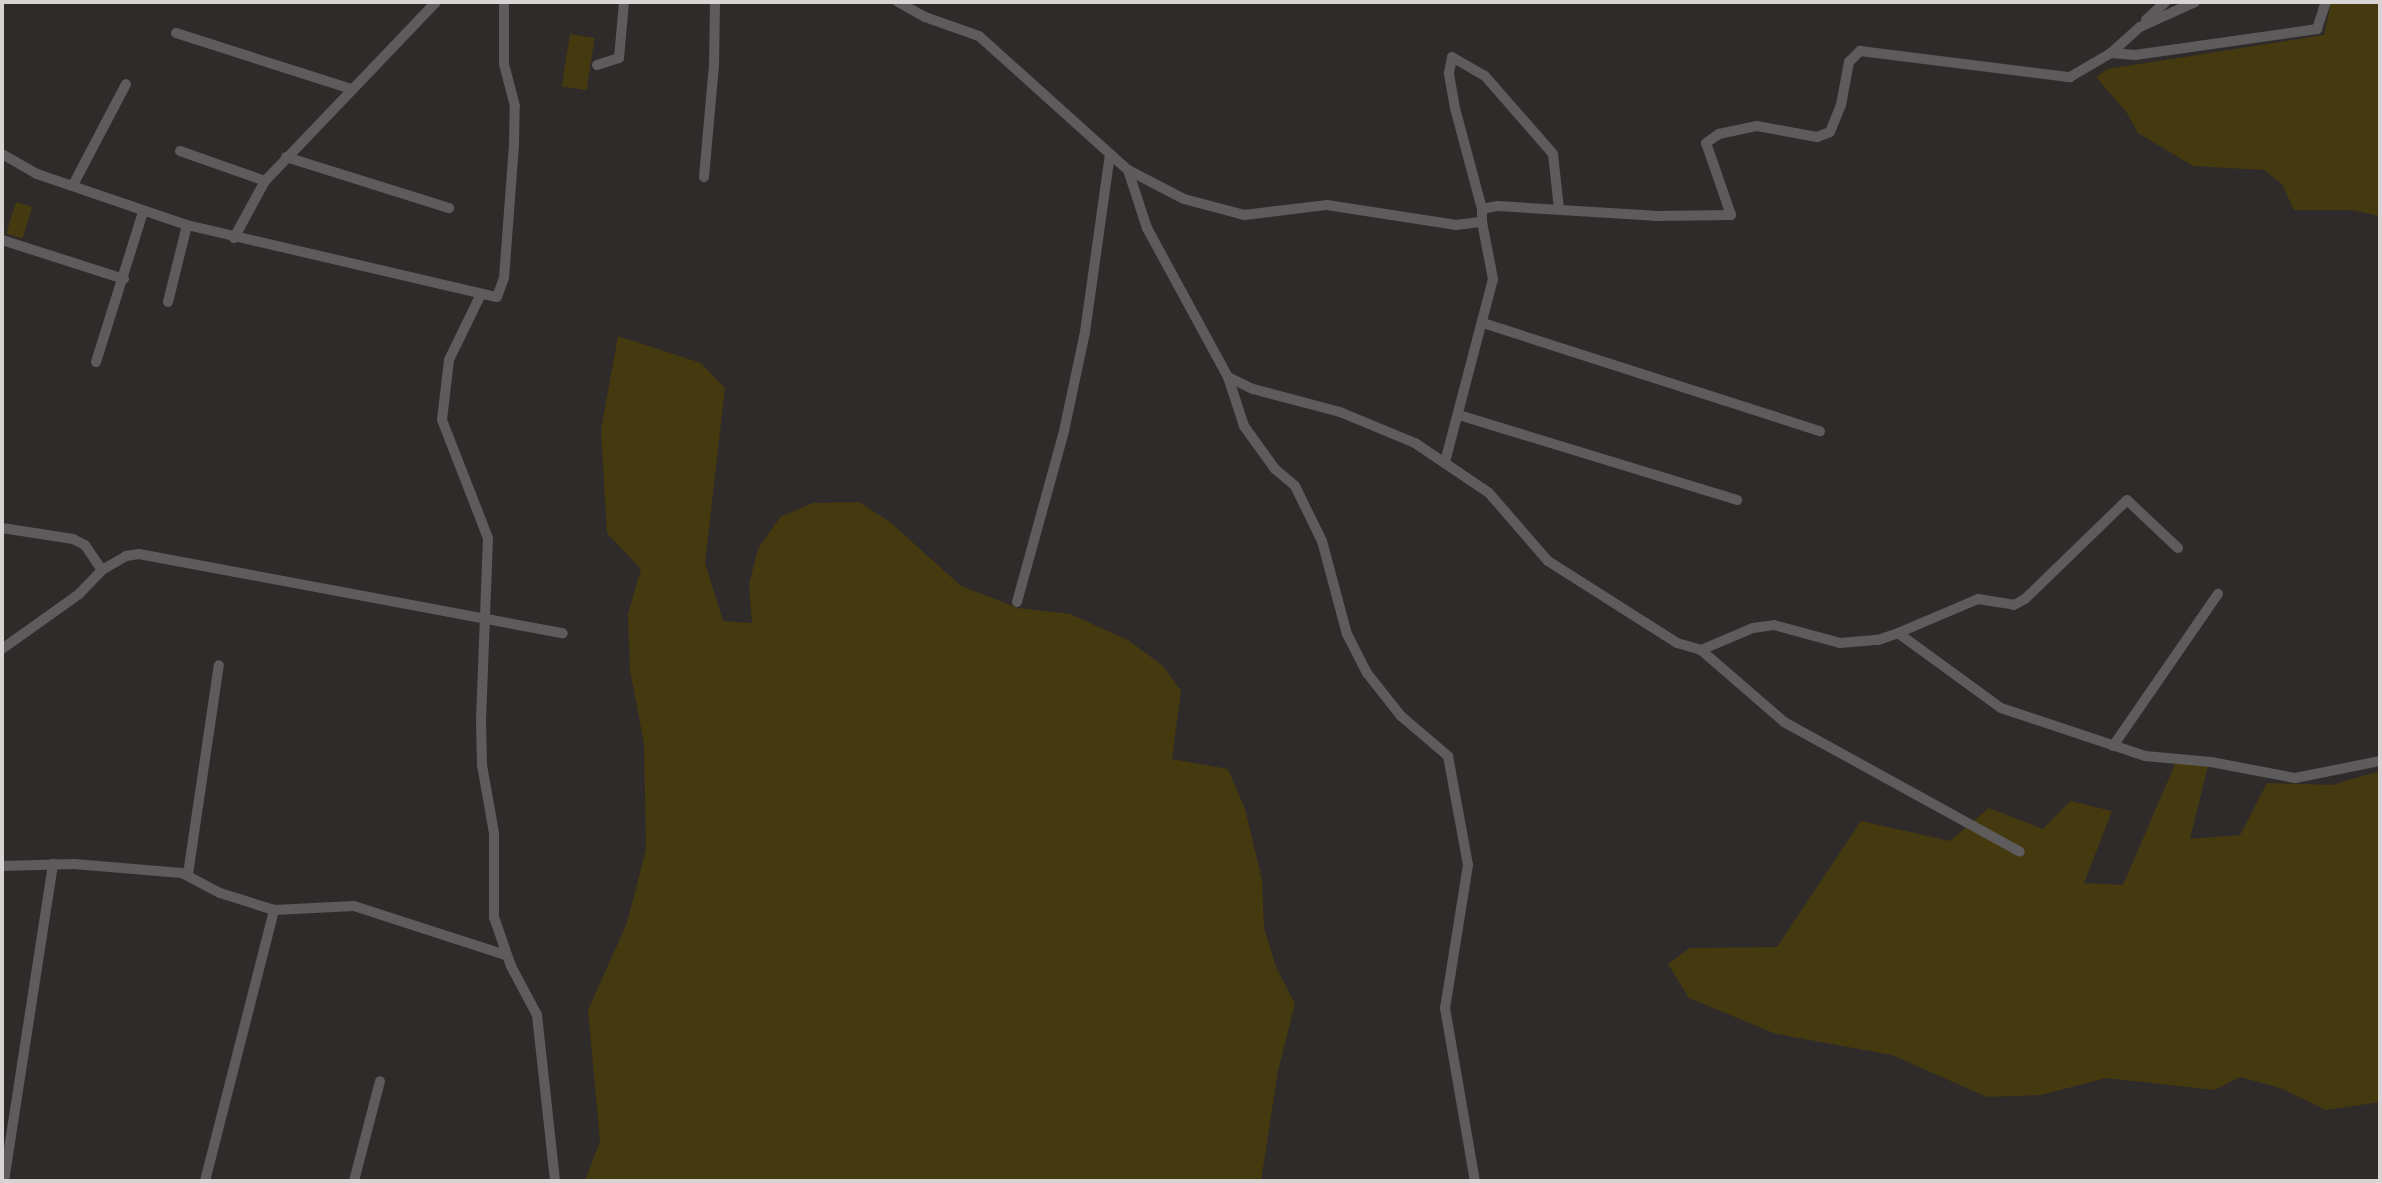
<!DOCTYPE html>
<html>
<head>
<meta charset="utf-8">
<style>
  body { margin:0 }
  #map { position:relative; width:2382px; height:1183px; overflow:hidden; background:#302b2b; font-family:Rubik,sans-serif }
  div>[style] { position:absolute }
  .green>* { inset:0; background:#44390f; transform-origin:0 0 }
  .minor>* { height:10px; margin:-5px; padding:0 5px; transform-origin:5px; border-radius:5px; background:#5e5b5c }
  span { translate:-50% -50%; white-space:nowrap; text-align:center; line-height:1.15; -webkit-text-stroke:5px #302b2b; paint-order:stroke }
  .frame { position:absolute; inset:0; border:4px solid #d7d4d3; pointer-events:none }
</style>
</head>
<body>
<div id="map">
  <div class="green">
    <div style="clip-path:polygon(2331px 2px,2380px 2px,2380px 216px,2351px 210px,2294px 210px,2282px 184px,2264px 170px,2193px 166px,2138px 133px,2127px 113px,2096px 77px,2107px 69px,2324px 35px)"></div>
    <div style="left:570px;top:34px;width:25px;height:53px;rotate:9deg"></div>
    <div style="left:16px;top:202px;width:17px;height:33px;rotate:17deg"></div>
    <div style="clip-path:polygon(618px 336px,701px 363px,725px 388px,705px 563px,723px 621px,752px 623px,749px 584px,758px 549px,780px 517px,813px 503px,859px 502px,890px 522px,961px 586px,1018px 608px,1070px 614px,1128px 640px,1163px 666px,1181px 691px,1172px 759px,1228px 769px,1245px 809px,1262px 880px,1264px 928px,1276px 967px,1295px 1004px,1278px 1071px,1261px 1181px,585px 1181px,600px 1141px,588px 1010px,627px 923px,646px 849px,644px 744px,630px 670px,628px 614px,641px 569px,607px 533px,601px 430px)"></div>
    <div style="clip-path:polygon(2176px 762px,2208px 766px,2190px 839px,2240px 835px,2267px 783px,2332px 785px,2380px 771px,2380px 1102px,2326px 1110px,2280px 1088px,2240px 1077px,2215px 1090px,2106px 1078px,2041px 1095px,1987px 1097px,1892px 1055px,1776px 1034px,1689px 998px,1668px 964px,1690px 948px,1777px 947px,1861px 821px,1950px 841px,1989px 808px,2043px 829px,2070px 801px,2112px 811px,2084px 883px,2123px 885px)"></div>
  </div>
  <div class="minor">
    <div style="left:898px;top:2px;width:31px;rotate:29deg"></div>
    <div style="left:925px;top:17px;width:57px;rotate:19.4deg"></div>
    <div style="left:979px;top:36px;width:200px;rotate:42deg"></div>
    <div style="left:1128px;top:170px;width:63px;rotate:27.4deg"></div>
    <div style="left:1184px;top:199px;width:62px;rotate:14.9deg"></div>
    <div style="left:1244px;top:215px;width:84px;rotate:-6.9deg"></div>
    <div style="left:1327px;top:205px;width:131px;rotate:8.8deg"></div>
    <div style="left:1456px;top:225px;width:26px;rotate:-7deg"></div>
    <div style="left:1482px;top:222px;width:13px;rotate:-90deg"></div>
    <div style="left:1482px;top:209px;width:16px;rotate:-11deg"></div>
    <div style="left:1498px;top:206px;width:157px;rotate:3.6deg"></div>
    <div style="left:1655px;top:216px;width:76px;rotate:-0.8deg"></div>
    <div style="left:1731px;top:215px;width:76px;rotate:-109.1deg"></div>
    <div style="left:1706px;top:143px;width:16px;rotate:-35deg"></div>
    <div style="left:1719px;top:134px;width:39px;rotate:-12deg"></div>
    <div style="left:1757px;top:126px;width:61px;rotate:10.4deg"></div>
    <div style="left:1817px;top:137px;width:14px;rotate:-21deg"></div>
    <div style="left:1830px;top:132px;width:29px;rotate:-68deg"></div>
    <div style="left:1841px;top:105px;width:44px;rotate:-79.5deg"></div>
    <div style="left:1849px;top:62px;width:16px;rotate:-45deg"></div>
    <div style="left:1860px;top:51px;width:212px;rotate:7.1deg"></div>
    <div style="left:2070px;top:77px;width:48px;rotate:-30.3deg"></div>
    <div style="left:2111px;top:53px;width:39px;rotate:-42deg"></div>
    <div style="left:2140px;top:27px;width:60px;rotate:-24.4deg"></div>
    <div style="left:2146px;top:20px;width:26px;rotate:-43deg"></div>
    <div style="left:176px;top:33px;width:185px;rotate:17.7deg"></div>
    <div style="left:2111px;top:53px;width:24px;rotate:5deg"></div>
    <div style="left:2135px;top:55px;width:184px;rotate:-8.1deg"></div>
    <div style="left:2317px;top:29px;width:28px;rotate:-72deg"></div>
    <div style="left:597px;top:65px;width:23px;rotate:-18deg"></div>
    <div style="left:619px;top:58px;width:56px;rotate:-84.9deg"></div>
    <div style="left:180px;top:151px;width:90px;rotate:19.4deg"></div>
    <div style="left:2px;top:154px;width:40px;rotate:29.7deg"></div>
    <div style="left:37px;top:174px;width:158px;rotate:18.8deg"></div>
    <div style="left:187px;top:225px;width:318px;rotate:13.1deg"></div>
    <div style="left:497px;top:297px;width:20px;rotate:-70deg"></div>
    <div style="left:504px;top:278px;width:133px;rotate:-85.7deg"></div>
    <div style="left:514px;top:145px;width:39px;rotate:-89deg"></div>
    <div style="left:515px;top:106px;width:43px;rotate:-104.7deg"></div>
    <div style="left:504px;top:64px;width:62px;rotate:-90deg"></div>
    <div style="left:286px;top:157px;width:171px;rotate:17.4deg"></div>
    <div style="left:1128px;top:170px;width:61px;rotate:71.9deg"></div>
    <div style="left:1147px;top:228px;width:170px;rotate:61.5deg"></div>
    <div style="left:1228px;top:377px;width:28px;rotate:26deg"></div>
    <div style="left:1253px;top:389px;width:90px;rotate:14.8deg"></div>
    <div style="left:1340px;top:412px;width:81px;rotate:22.5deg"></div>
    <div style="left:1415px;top:443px;width:89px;rotate:34deg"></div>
    <div style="left:1489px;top:493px;width:90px;rotate:49.1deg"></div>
    <div style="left:1548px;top:561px;width:153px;rotate:32.4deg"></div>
    <div style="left:1677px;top:643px;width:25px;rotate:16deg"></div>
    <div style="left:1701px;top:650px;width:56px;rotate:-22.9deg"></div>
    <div style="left:1753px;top:628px;width:21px;rotate:-8deg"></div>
    <div style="left:1774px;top:625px;width:68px;rotate:15.3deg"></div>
    <div style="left:1840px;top:643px;width:38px;rotate:-5deg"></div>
    <div style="left:1878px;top:640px;width:21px;rotate:-19deg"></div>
    <div style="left:1898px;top:633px;width:127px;rotate:36.1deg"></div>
    <div style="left:2001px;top:708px;width:152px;rotate:18.4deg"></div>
    <div style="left:2145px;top:756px;width:66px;rotate:5.2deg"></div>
    <div style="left:2211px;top:762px;width:86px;rotate:10.8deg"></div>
    <div style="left:2295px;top:778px;width:87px;rotate:-11.3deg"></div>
    <div style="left:704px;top:177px;width:111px;rotate:-84.9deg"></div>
    <div style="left:714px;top:66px;width:64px;rotate:-89.1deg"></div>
    <div style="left:73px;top:185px;width:114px;rotate:-62.3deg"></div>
    <div style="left:1482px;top:209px;width:105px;rotate:-105deg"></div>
    <div style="left:1455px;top:108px;width:36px;rotate:-100deg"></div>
    <div style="left:1449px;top:73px;width:16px;rotate:-79deg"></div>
    <div style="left:1452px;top:57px;width:38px;rotate:30deg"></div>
    <div style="left:1485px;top:76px;width:103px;rotate:48.9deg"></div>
    <div style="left:1553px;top:154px;width:55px;rotate:83.8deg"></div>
    <div style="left:234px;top:238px;width:65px;rotate:-61.5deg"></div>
    <div style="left:265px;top:181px;width:248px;rotate:-46.3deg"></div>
    <div style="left:2px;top:240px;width:128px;rotate:17.7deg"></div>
    <div style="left:481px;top:294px;width:73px;rotate:115.9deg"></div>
    <div style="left:449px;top:360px;width:60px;rotate:96.7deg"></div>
    <div style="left:442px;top:420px;width:127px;rotate:68.7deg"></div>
    <div style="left:488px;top:538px;width:183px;rotate:92.2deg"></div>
    <div style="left:481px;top:721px;width:44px;rotate:88.7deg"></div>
    <div style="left:482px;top:765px;width:69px;rotate:80deg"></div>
    <div style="left:494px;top:833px;width:84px;rotate:90deg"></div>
    <div style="left:494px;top:917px;width:52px;rotate:70.9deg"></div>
    <div style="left:511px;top:966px;width:55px;rotate:62deg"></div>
    <div style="left:537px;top:1015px;width:167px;rotate:83.8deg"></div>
    <div style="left:168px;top:302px;width:79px;rotate:-76.1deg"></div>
    <div style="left:1483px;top:323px;width:354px;rotate:17.8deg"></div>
    <div style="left:96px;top:362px;width:157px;rotate:-72.6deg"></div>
    <div style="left:1228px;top:377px;width:52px;rotate:71.9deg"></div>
    <div style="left:1244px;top:426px;width:53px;rotate:54.2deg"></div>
    <div style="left:1275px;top:469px;width:26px;rotate:40deg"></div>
    <div style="left:1295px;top:486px;width:61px;rotate:63.9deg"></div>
    <div style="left:1322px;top:541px;width:96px;rotate:75deg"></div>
    <div style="left:1347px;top:634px;width:44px;rotate:62.9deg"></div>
    <div style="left:1367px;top:673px;width:55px;rotate:51.7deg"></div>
    <div style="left:1401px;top:716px;width:62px;rotate:40.4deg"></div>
    <div style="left:1448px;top:756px;width:111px;rotate:79.6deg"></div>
    <div style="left:1468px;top:865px;width:145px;rotate:99.1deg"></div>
    <div style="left:1445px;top:1008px;width:176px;rotate:80.2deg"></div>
    <div style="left:1459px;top:415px;width:291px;rotate:17deg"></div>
    <div style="left:1445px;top:462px;width:189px;rotate:-75.3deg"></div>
    <div style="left:1493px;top:279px;width:58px;rotate:-100.9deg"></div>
    <div style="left:2px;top:528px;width:72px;rotate:8.8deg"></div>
    <div style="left:73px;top:539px;width:13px;rotate:27deg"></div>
    <div style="left:85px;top:545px;width:30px;rotate:56deg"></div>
    <div style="left:1017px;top:602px;width:177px;rotate:-74.6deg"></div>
    <div style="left:1064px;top:431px;width:101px;rotate:-78deg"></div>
    <div style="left:1085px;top:332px;width:180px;rotate:-82deg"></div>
    <div style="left:1898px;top:633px;width:87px;rotate:-23deg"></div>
    <div style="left:1978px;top:599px;width:36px;rotate:9deg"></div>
    <div style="left:2014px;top:605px;width:13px;rotate:-29deg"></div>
    <div style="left:2025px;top:599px;width:142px;rotate:-44.1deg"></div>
    <div style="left:2127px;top:500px;width:70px;rotate:43.3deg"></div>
    <div style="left:2px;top:649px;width:95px;rotate:-35.5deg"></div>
    <div style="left:79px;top:594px;width:33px;rotate:-46deg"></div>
    <div style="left:102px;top:570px;width:28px;rotate:-30deg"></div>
    <div style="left:126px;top:556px;width:13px;rotate:-9deg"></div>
    <div style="left:139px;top:554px;width:431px;rotate:10.6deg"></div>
    <div style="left:1701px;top:650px;width:110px;rotate:40.9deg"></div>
    <div style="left:1784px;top:722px;width:269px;rotate:28.8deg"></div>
    <div style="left:2113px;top:746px;width:185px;rotate:-55.4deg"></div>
    <div style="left:2px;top:866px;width:72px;rotate:-1.6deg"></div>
    <div style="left:74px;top:864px;width:108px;rotate:4.8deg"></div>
    <div style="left:182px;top:873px;width:43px;rotate:27.8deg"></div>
    <div style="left:220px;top:893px;width:57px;rotate:17.5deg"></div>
    <div style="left:274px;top:910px;width:80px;rotate:-2.9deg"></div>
    <div style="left:354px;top:906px;width:160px;rotate:17.9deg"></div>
    <div style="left:188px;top:874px;width:211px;rotate:-81.6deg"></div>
    <div style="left:4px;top:1181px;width:321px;rotate:-81.2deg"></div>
    <div style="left:205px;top:1181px;width:280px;rotate:-75.7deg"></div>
    <div style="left:354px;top:1181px;width:103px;rotate:-75.4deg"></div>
  </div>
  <div class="frame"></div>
</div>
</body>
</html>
